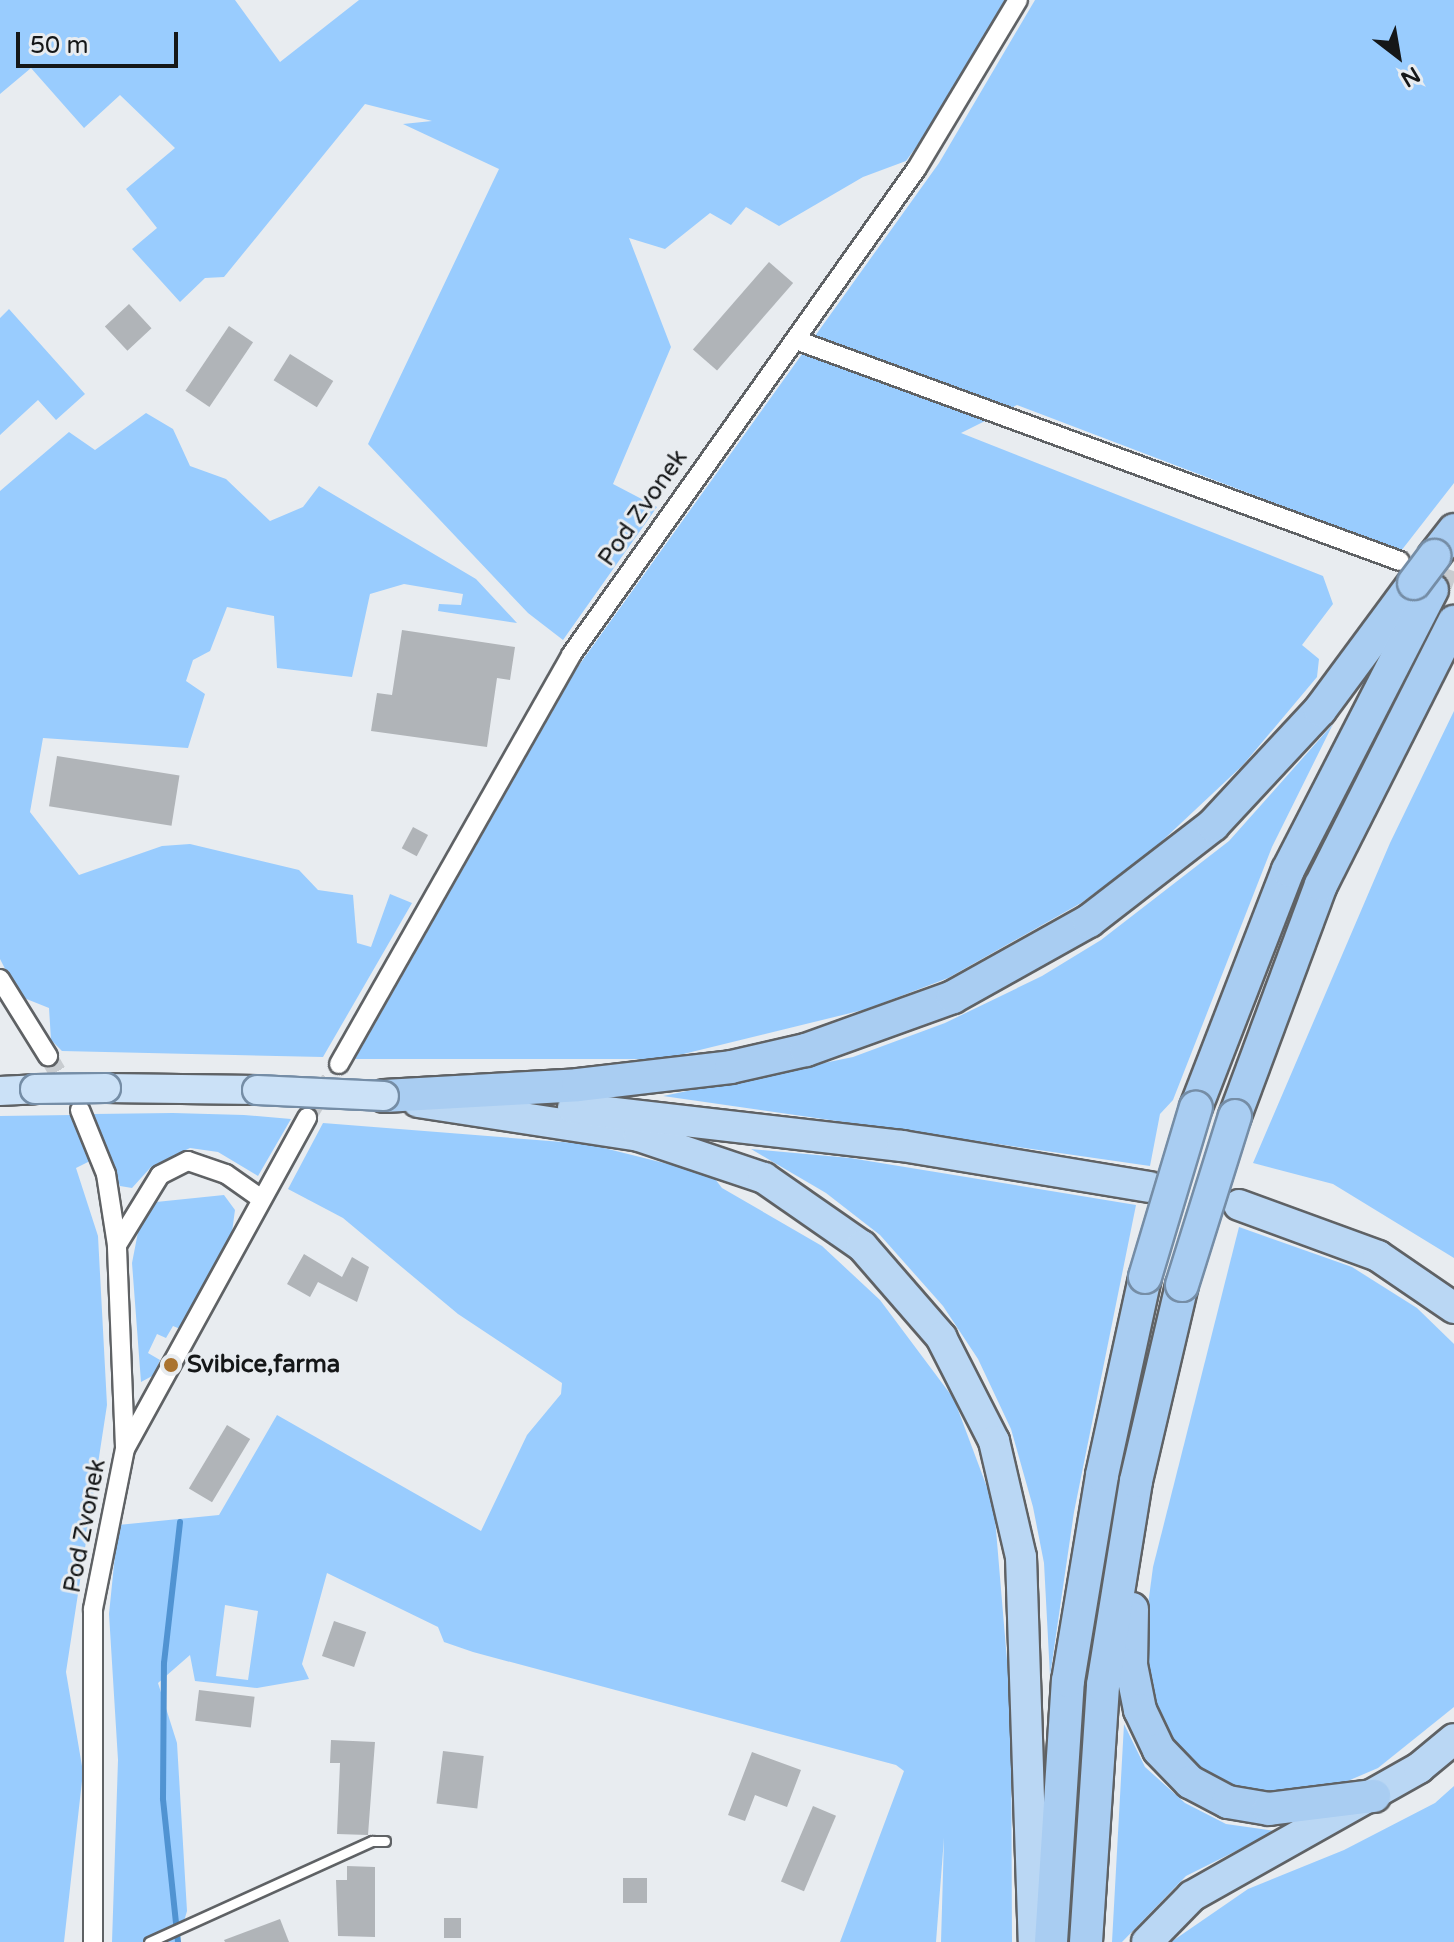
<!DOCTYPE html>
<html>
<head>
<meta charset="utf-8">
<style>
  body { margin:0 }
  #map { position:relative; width:1454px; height:1942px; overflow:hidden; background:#e8ecf0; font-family:"Varela Round",sans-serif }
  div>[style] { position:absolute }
  .green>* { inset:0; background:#99ccfe }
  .stream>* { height:6px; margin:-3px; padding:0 3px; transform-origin:3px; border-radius:3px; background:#5093d2 }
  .building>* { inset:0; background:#b0b4b8; transform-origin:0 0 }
  .minor-tunnel>* { height:18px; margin-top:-9px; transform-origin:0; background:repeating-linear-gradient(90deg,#c8ccd0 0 18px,transparent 0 27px) }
  .roads { filter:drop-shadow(2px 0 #5f6265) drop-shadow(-2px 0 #5f6265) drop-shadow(0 2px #5f6265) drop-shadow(0 -2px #5f6265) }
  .service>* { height:9px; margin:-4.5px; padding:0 4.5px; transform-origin:4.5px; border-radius:4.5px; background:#fff }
  .minor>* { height:18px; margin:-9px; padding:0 9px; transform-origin:9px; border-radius:9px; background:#fff }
  .primary>* { height:28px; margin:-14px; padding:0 14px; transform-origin:14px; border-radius:14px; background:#cbe1f7 }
  .trunk>* { height:30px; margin:-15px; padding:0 15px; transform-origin:15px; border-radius:15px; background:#bad7f4 }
  .motorway>* { height:32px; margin:-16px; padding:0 16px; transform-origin:16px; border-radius:16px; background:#a9cdf2 }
  .bridges { filter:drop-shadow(2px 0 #758da6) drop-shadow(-2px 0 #758da6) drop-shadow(0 2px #758da6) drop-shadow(0 -2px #758da6) }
  .primary-bridge>* { height:28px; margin:-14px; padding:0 14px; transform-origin:14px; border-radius:14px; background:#cbe1f7 }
  .motorway-bridge>* { height:32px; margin:-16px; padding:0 16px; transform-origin:16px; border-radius:16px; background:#a9cdf2 }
  .dots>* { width:22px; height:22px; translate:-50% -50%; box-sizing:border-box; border:4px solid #e8ecf0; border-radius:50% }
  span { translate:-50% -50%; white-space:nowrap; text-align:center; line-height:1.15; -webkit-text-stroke:6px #e8ecf0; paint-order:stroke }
  .street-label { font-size:24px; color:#151718 }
  .poi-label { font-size:24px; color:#151718; font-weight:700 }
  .left { translate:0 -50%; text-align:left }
  .north { position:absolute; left:1358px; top:16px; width:80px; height:80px; -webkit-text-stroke:6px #e8ecf0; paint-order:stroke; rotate:149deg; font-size:22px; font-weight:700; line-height:32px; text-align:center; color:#151718 }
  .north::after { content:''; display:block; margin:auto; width:28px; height:36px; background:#151718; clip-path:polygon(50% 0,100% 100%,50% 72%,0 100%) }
  .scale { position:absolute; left:16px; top:32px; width:162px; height:36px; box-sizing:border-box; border:4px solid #151718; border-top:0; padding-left:10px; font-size:24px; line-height:28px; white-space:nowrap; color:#151718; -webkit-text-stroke:6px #e8ecf0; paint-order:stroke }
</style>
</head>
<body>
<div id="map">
  <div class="green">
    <div style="clip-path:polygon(0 0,235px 0,280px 62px,359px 0,1010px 0,976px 64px,906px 161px,863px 177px,779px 226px,746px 207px,731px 225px,710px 213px,665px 249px,629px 238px,671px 347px,613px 484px,657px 507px,563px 640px,528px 613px,368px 444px,499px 169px,403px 124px,432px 121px,365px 104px,224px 277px,205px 278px,180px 302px,132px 249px,157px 228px,126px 189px,175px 148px,120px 95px,84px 128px,31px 68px,0 94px)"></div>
    <div style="clip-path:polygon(1035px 0,1454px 0,1454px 483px,1401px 551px,1017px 405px,961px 433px,1323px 576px,1333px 604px,1302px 645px,1319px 659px,1317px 677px,1243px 765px,1146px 856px,1081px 903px,948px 978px,867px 1009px,663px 1059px,355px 1059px,577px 668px,939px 163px)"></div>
    <div style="clip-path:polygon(9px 309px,85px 394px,56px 420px,38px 400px,0 435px,0 318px)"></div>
    <div style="clip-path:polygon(146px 413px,173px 429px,190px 466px,226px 479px,270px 521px,303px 507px,319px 486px,476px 579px,517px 623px,438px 611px,439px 604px,461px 605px,463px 594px,404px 584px,370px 594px,352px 677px,277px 668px,274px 616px,227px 607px,210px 651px,193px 660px,186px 681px,205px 694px,188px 748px,43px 738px,30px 812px,79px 875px,162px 846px,190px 844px,299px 870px,318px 890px,353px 895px,357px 943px,371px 947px,390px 894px,412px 903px,323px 1057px,62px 1051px,51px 1040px,49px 1008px,19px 996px,0 959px,0 491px,69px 432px,95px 450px)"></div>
    <div style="clip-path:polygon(1454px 711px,1454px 1258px,1333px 1184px,1253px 1163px,1390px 843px)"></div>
    <div style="clip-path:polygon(1333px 724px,1272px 847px,1173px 1100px,1160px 1114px,1150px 1166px,663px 1096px,853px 1057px,945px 1023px,1042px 976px,1101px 940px,1229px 841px)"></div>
    <div style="clip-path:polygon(173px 1113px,244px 1115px,291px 1119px,258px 1176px,218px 1152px,190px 1148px,151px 1167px,132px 1188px,120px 1186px,93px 1114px)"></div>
    <div style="clip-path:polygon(72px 1115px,92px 1160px,76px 1168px,98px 1236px,107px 1405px,66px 1672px,83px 1772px,64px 1942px,0 1942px,0 1116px)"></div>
    <div style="clip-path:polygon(evenodd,323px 1123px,588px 1144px,712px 1175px,722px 1188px,822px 1246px,880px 1300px,954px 1399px,994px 1506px,1011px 1708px,1012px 1942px,941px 1942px,944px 1838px,936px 1942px,840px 1942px,904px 1771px,896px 1765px,473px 1652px,444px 1642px,438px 1627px,327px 1573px,302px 1664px,309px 1679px,257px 1688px,195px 1681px,190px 1655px,158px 1683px,177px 1743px,187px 1911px,178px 1942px,112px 1942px,118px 1760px,109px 1614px,118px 1525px,219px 1515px,277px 1415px,481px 1531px,527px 1435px,561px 1394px,562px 1383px,458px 1314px,343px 1218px,288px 1189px,323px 1123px,225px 1605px,258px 1611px,248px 1680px,216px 1676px,225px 1605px)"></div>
    <div style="clip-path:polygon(751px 1149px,850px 1158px,1136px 1205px,1074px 1512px,1050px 1676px,1044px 1563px,1033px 1507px,1011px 1429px,978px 1359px,943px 1306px,880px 1235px,826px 1193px)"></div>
    <div style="clip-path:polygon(224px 1195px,235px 1210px,232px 1232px,180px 1329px,173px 1326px,166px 1338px,157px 1334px,148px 1353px,160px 1360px,154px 1375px,141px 1382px,132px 1263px,138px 1232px,156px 1202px)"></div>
    <div style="clip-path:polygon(1239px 1227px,1352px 1267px,1417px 1308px,1454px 1344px,1454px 1707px,1378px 1768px,1343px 1783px,1278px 1797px,1222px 1786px,1177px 1754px,1148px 1705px,1145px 1628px,1153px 1567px)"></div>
    <div style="clip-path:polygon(1124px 1724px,1145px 1767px,1185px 1803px,1226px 1824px,1276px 1831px,1186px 1876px,1122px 1942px,1112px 1942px)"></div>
    <div style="clip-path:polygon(1454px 1786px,1454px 1942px,1171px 1942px,1248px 1889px,1344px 1850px,1435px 1803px)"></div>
  </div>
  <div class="stream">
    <div style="left:178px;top:1942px;width:144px;rotate:-96deg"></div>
    <div style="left:163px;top:1799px;width:136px;rotate:-89.6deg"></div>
    <div style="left:164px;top:1663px;width:142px;rotate:-83.5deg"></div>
  </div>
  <div class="building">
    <div style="left:769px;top:262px;width:32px;height:116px;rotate:41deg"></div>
    <div style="left:129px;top:304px;width:33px;height:33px;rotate:47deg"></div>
    <div style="left:229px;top:326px;width:29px;height:78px;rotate:34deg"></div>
    <div style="left:290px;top:354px;width:51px;height:31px;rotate:32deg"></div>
    <div style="clip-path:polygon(402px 630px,515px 647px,510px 680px,497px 678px,487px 747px,371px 731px,377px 693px,392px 695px)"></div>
    <div style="left:57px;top:756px;width:124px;height:51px;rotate:9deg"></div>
    <div style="left:413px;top:827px;width:17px;height:24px;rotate:28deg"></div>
    <div style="clip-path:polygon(304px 1254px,342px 1277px,352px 1257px,369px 1267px,357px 1302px,318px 1282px,310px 1297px,287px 1284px)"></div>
    <div style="left:227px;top:1425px;width:27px;height:74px;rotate:31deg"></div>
    <div style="left:334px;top:1621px;width:34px;height:37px;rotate:19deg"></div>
    <div style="left:199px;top:1690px;width:56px;height:31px;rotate:7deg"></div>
    <div style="clip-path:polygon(331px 1740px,375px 1742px,368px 1835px,337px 1834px,340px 1763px,330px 1763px)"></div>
    <div style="left:443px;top:1751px;width:41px;height:53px;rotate:7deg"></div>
    <div style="clip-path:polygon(752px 1752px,801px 1770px,787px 1807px,755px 1795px,745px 1821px,728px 1815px)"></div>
    <div style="left:813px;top:1806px;width:25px;height:82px;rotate:23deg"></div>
    <div style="clip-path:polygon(347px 1866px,375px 1867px,375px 1937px,338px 1936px,336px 1880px,347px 1880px)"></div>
    <div style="left:623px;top:1878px;width:24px;height:25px"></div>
    <div style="left:444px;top:1918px;width:17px;height:20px"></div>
    <div style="clip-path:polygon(280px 1919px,289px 1942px,225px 1942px,224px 1940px)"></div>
  </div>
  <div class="minor-tunnel">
    <div style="left:1418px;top:567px;width:39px;rotate:21deg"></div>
    <div style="left:48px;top:1056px;width:44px;rotate:59.9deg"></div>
    <div style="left:307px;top:1118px;width:63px;rotate:-59.3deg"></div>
  </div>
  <div class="roads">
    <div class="service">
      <div style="left:149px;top:1942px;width:245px;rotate:-24.4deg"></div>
      <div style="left:372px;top:1841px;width:13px"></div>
    </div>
    <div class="minor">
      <div style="left:796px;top:340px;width:643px;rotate:20.1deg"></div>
      <div style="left:0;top:979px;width:91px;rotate:58.1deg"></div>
      <div style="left:339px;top:1064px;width:470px;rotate:-60.4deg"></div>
      <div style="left:571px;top:655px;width:597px;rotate:-54.61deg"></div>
      <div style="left:917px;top:168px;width:196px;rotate:-59deg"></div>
      <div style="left:80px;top:1110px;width:69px;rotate:67.9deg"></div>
      <div style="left:106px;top:1174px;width:72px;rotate:81.2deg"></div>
      <div style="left:125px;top:1447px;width:202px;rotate:-92.3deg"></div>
      <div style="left:117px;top:1245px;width:82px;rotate:-58.4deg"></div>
      <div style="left:160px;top:1175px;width:31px;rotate:-27deg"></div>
      <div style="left:188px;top:1161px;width:40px;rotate:18.9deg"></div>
      <div style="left:226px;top:1174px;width:42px;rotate:35.2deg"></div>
      <div style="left:93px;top:1942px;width:333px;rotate:-90deg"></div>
      <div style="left:93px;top:1609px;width:163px;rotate:-78.7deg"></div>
      <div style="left:125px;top:1449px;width:378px;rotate:-61.2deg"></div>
    </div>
    <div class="primary">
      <div style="left:106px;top:1088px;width:151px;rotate:0.8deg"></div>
      <div style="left:0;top:1091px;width:35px;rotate:-3deg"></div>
    </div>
    <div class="trunk">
      <div style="left:418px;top:1102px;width:224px;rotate:8.7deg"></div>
      <div style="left:639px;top:1136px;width:132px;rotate:18.6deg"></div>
      <div style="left:764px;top:1178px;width:119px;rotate:34.8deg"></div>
      <div style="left:862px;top:1246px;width:121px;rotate:49deg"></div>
      <div style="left:941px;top:1337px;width:117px;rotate:63deg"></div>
      <div style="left:994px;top:1441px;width:119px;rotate:76.9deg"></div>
      <div style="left:1021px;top:1557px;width:385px;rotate:88.1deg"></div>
      <div style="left:573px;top:1108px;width:331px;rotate:6.6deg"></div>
      <div style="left:902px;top:1146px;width:251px;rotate:9.4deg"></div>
      <div style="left:1239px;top:1205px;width:148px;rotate:20.1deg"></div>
      <div style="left:1378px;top:1256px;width:92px;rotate:34.4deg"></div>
      <div style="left:1147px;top:1942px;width:64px;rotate:-45.6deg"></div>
      <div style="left:1192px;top:1896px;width:261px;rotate:-29.4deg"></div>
      <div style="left:1419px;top:1768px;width:45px;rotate:-39.6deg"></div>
    </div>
    <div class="motorway">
      <div style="left:1434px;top:556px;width:33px;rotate:-52deg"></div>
      <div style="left:384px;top:1096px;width:194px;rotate:-3.2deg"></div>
      <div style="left:578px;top:1085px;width:154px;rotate:-6.7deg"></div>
      <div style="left:731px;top:1067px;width:77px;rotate:-12.8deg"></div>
      <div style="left:806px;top:1050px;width:156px;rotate:-19.8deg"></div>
      <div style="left:953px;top:997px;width:156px;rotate:-29.2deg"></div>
      <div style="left:1089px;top:921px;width:157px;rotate:-37.7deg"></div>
      <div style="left:1213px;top:825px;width:157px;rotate:-47.1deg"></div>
      <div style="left:1320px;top:710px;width:158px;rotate:-53.5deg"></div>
      <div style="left:1196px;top:1107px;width:254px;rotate:-68.8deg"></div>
      <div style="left:1288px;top:870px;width:315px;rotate:-62.8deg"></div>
      <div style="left:1235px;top:1116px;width:246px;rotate:-69.6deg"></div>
      <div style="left:1321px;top:885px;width:295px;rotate:-63.2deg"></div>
      <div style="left:1132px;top:1609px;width:56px;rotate:91deg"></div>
      <div style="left:1131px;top:1665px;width:46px;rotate:78.7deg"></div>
      <div style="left:1140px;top:1710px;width:44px;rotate:64.6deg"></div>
      <div style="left:1159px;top:1750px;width:45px;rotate:45.9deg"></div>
      <div style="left:1190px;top:1782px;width:43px;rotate:27.8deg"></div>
      <div style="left:1228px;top:1802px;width:42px;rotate:9.7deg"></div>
      <div style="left:1269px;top:1809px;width:106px;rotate:-7.1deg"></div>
      <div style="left:1051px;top:1942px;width:262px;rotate:-86.3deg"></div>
      <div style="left:1068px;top:1681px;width:209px;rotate:-80.6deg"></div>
      <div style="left:1102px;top:1475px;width:203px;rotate:-77.7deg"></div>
      <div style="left:1086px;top:1942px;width:258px;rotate:-86.2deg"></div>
      <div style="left:1103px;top:1685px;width:207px;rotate:-80.8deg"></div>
      <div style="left:1136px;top:1481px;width:201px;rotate:-76.8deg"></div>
    </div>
  </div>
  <div class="bridges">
    <div class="primary-bridge">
      <div style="left:35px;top:1089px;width:71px;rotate:-0.8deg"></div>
      <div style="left:257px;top:1090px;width:127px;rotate:2.7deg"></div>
    </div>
    <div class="motorway-bridge">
      <div style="left:1414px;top:583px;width:34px;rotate:-53deg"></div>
      <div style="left:1145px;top:1277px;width:177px;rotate:-73.3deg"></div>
      <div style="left:1182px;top:1285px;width:177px;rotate:-72.6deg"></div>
    </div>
  </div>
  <div class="dots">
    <div style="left:171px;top:1365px;background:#aa732f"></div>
  </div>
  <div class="street-label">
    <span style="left:643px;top:508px;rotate:-55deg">Pod Zvonek</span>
    <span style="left:85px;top:1526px;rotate:-79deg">Pod Zvonek</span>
  </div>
  <div class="poi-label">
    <span class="left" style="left:187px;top:1365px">Svibice,farma</span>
  </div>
  <div class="north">N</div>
  <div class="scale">50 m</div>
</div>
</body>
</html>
